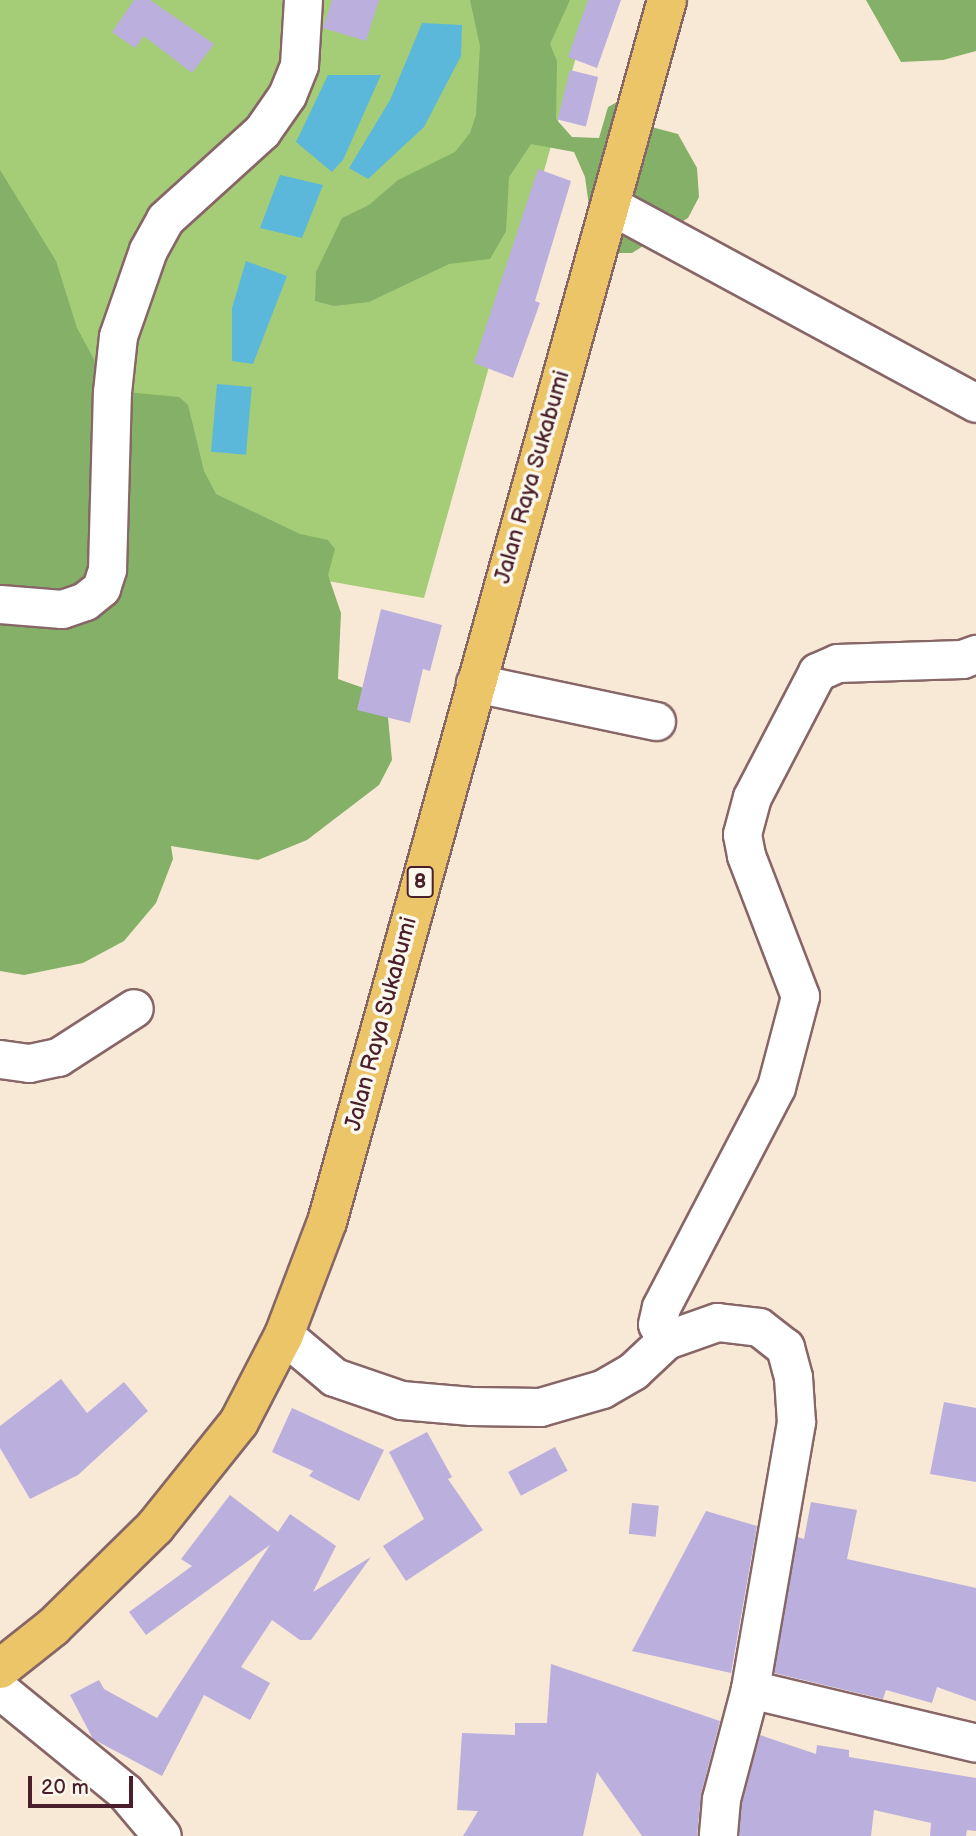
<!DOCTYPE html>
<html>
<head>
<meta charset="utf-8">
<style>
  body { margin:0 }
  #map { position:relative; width:976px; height:1836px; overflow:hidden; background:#f8e9d6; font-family:"Balsamiq Sans",sans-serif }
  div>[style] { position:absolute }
  .green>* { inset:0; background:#a5cc77 }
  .forest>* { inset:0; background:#84b068 }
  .water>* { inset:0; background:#5bb8da; transform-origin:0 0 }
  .building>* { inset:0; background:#bbafdd; transform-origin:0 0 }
  .roads { filter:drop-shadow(2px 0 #876667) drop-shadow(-2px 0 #876667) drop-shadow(0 2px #876667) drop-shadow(0 -2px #876667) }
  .minor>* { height:37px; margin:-18.5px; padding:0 18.5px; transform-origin:18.5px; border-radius:18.5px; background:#fff }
  .trunk>* { height:38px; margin:-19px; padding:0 19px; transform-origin:19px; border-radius:19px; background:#ecc569 }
  span { translate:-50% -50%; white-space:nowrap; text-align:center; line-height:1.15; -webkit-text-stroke:7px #fbf7ec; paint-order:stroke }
  .shield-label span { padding:2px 5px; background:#fbf7ec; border:2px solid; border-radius:5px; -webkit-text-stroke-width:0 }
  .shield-label { font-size:21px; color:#4a1f2b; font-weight:700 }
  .street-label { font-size:23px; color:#4a1f2b }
  .scale { position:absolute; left:28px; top:1776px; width:105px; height:32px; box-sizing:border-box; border:4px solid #4a1f2b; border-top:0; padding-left:9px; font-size:21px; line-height:24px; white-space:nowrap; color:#4a1f2b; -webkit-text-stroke:5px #fbf7ec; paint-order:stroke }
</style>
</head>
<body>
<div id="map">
  <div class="green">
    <div style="clip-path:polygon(0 0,592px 0,424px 598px,288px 574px,85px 383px,0 223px)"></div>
  </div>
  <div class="forest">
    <div style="clip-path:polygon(470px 0,570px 0,550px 44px,557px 61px,556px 119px,572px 137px,599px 138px,608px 107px,619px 101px,640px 124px,678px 134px,697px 168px,699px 197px,688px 218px,632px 253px,606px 253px,592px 228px,585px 177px,574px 152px,531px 144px,509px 177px,506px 231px,490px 259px,449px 264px,369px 302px,334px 306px,315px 301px,316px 272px,342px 218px,369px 205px,398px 180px,455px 152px,470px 133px,476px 115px,480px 46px)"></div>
    <div style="clip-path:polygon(866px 0,976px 0,976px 51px,943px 60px,901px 62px)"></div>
    <div style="clip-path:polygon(0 170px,56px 261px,77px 328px,103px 376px,125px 392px,179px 397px,188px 405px,204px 471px,216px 494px,300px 534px,328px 540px,335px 549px,328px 575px,341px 613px,338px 679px,386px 696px,392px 760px,379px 785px,307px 840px,258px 860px,171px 846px,173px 859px,156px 903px,124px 941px,83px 963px,24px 975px,0 971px)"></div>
  </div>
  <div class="water">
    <div style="clip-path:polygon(422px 23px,462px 25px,461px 56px,424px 127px,368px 179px,349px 168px,390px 100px)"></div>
    <div style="clip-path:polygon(328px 75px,381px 75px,343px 160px,332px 172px,296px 142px)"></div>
    <div style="clip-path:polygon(280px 175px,323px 185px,302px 238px,260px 228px)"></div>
    <div style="clip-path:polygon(246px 261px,287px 276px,253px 364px,232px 361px,232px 308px)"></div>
    <div style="left:217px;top:384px;width:35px;height:68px;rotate:5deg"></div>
  </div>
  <div class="building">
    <div style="clip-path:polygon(134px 0,150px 0,214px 44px,192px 73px,144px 36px,135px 48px,112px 32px)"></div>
    <div style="clip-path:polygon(332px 0,379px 0,366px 41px,323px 28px)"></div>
    <div style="clip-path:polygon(588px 0,621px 0,597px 68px,568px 57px)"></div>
    <div style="left:570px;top:70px;width:29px;height:51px;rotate:14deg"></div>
    <div style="clip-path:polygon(538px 169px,571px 181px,535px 301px,540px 303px,513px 378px,474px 363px)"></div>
    <div style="clip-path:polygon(381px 609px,442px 625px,430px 671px,423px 669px,410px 723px,357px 710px)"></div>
    <div style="clip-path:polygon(61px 1379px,87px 1413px,124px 1382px,148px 1411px,78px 1475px,30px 1499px,0 1448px,0 1426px)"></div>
    <div style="clip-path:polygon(944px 1402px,976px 1408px,976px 1482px,930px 1474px)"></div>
    <div style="clip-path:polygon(292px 1408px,384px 1450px,359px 1501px,309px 1476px,313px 1471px,272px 1452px)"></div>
    <div style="clip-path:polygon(427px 1432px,452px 1477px,448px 1479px,483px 1530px,406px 1581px,383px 1546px,424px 1519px,389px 1452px)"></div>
    <div style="left:555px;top:1447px;width:27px;height:53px;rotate:62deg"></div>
    <div style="clip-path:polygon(230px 1495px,278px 1532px,290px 1514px,336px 1546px,313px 1592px,371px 1557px,311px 1640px,300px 1640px,272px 1620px,241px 1667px,270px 1683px,250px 1720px,204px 1695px,162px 1776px,93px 1739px,70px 1695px,99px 1680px,104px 1689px,157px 1718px,270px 1545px,146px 1635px,129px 1612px,192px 1566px,181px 1559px)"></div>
    <div style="clip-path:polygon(811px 1502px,857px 1510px,847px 1559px,976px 1588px,976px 1701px,937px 1687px,932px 1703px,886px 1690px,883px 1699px,774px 1673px,797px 1537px,804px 1539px)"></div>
    <div style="left:632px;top:1503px;width:27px;height:31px;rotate:6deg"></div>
    <div style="clip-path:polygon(706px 1511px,757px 1526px,731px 1673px,632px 1651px)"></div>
    <div style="clip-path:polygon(551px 1664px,720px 1721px,701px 1794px,697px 1836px,642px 1836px,597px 1772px,583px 1836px,463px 1836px,478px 1811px,457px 1810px,462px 1733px,515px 1735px,515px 1723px,547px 1723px)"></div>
    <div style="clip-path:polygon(760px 1735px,816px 1754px,817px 1745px,849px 1750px,849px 1757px,976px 1778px,976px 1831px,967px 1830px,966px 1836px,930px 1836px,931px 1823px,874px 1810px,871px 1836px,739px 1836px,742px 1803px)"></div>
  </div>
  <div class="roads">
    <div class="minor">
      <div style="left:610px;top:205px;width:416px;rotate:28.4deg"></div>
      <div style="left:0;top:604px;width:62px;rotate:4.6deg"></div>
      <div style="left:62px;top:609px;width:24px;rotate:-19deg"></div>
      <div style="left:85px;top:601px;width:21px;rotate:-39deg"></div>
      <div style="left:101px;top:588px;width:20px;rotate:-72deg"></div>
      <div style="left:107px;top:569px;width:177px;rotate:-88.4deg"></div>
      <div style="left:112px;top:392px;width:56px;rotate:-83.9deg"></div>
      <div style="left:118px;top:336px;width:91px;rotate:-70.8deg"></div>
      <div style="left:148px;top:250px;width:35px;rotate:-61deg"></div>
      <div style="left:165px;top:219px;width:131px;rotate:-42.2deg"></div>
      <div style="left:262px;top:131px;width:44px;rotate:-55.2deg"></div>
      <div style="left:287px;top:95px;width:32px;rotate:-68deg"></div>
      <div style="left:299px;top:65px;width:65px;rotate:-86.5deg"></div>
      <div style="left:475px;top:683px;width:185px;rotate:11.9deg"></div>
      <div style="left:0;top:1059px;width:29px;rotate:8deg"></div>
      <div style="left:29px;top:1063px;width:30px;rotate:-12deg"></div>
      <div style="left:58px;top:1057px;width:90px;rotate:-32.8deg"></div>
      <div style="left:284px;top:1335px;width:65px;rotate:40deg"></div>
      <div style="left:334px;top:1377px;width:71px;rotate:18.9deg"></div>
      <div style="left:401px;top:1400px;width:70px;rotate:4.9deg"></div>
      <div style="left:471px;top:1406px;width:69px;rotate:0.8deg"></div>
      <div style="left:540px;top:1407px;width:65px;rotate:-16.2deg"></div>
      <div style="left:602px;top:1389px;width:36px;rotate:-30deg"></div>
      <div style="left:633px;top:1371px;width:45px;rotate:-43.2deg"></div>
      <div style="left:666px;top:1340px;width:54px;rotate:-19.4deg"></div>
      <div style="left:717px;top:1322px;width:42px;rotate:6.8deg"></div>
      <div style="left:759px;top:1327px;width:33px;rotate:38deg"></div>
      <div style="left:785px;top:1347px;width:31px;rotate:75deg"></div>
      <div style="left:793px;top:1377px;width:45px;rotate:86.2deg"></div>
      <div style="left:796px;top:1422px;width:271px;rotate:99.8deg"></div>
      <div style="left:750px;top:1689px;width:114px;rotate:104.8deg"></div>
      <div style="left:721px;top:1799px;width:37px;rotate:95deg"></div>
      <div style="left:666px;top:1340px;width:18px;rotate:-119deg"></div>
      <div style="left:657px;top:1324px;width:17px;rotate:-77deg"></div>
      <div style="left:661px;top:1307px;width:248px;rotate:-62.4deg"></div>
      <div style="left:776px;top:1087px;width:94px;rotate:-75.2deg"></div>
      <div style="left:800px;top:996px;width:151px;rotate:-111deg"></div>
      <div style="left:746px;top:855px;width:21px;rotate:-101deg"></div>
      <div style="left:742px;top:834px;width:38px;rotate:-75deg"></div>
      <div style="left:752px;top:797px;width:141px;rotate:-62.5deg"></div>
      <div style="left:817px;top:672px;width:22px;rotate:-24deg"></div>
      <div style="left:837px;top:663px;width:125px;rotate:-1.8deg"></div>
      <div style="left:962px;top:659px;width:15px;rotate:-20deg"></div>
      <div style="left:750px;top:1689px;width:232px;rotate:13.4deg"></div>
      <div style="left:0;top:1690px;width:161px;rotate:39.2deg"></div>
      <div style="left:125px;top:1792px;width:57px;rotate:49.9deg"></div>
    </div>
    <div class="trunk">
      <div style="left:0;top:1669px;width:68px;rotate:-38.4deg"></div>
      <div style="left:53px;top:1627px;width:143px;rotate:-44.4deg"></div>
      <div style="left:155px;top:1527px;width:134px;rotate:-51.3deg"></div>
      <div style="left:239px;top:1422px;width:98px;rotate:-62.7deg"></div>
      <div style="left:284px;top:1335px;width:121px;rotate:-69.2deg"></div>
      <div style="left:327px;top:1222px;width:1268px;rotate:-74.45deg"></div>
    </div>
  </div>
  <div class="shield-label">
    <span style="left:420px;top:882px">8</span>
  </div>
  <div class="street-label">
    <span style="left:532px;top:477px;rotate:-74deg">Jalan Raya Sukabumi</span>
    <span style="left:381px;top:1024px;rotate:-75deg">Jalan Raya Sukabumi</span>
  </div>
  <div class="scale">20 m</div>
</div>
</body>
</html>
